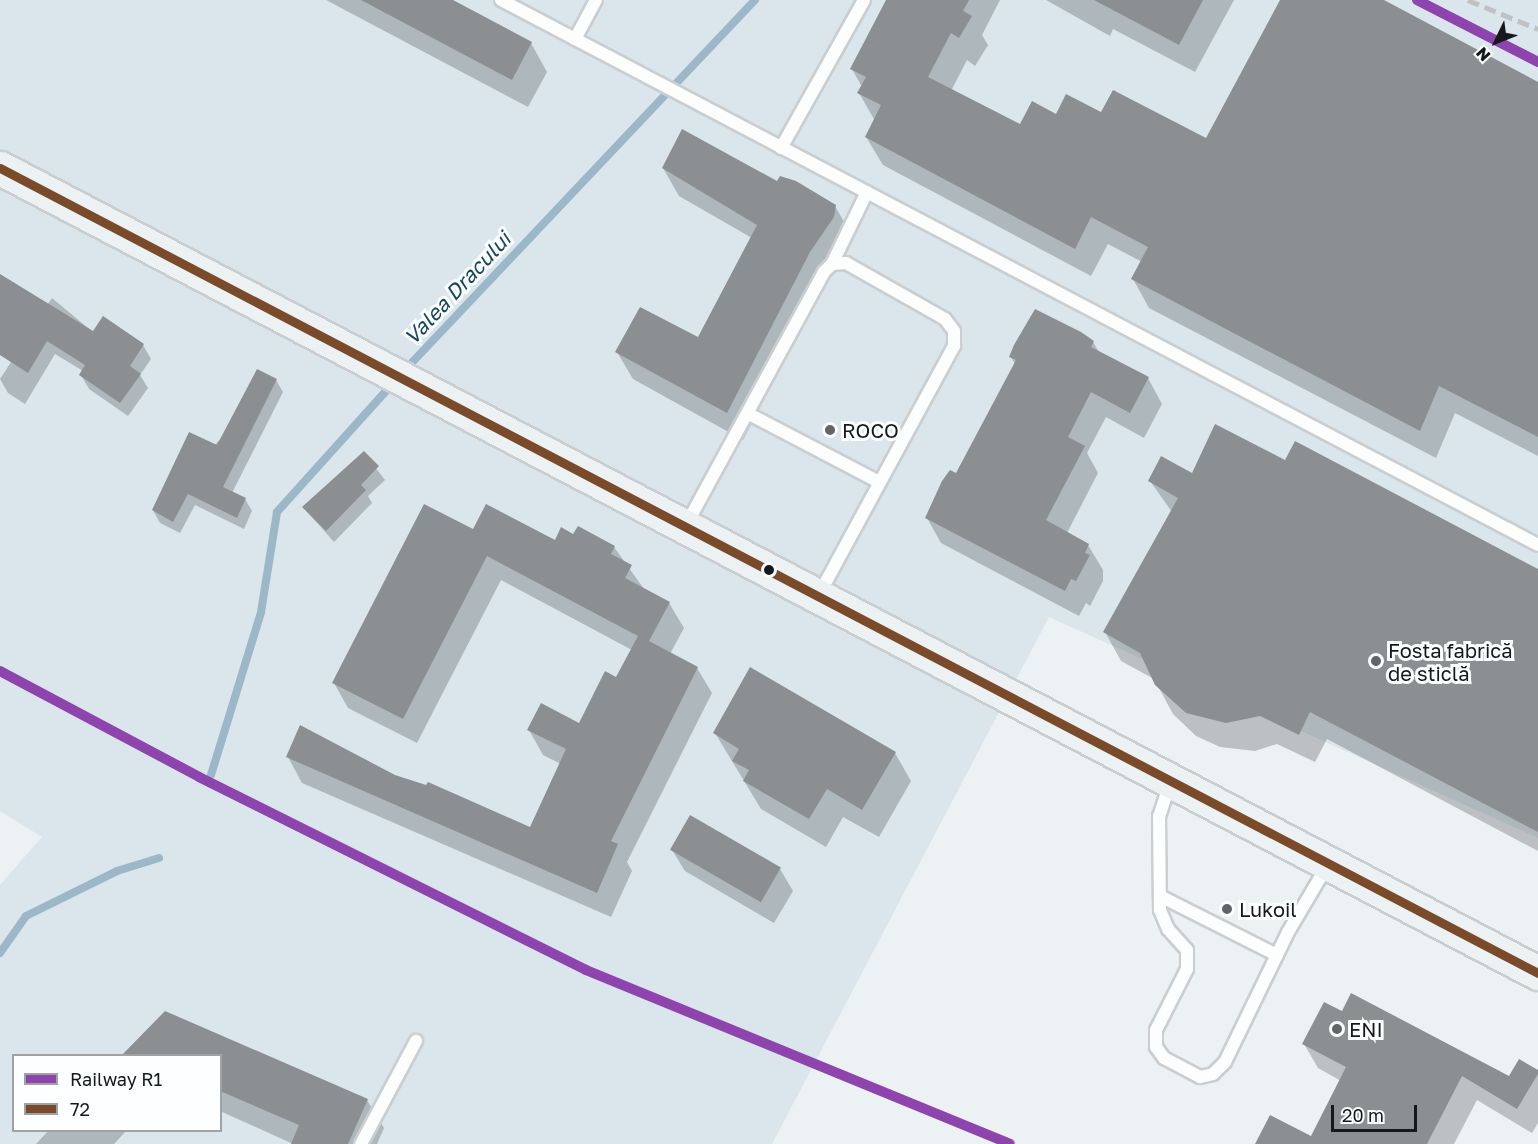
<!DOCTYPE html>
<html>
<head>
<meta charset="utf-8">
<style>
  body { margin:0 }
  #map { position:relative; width:1538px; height:1144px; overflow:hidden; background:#ecf1f4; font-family:"Golos Text",sans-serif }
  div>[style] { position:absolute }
  .built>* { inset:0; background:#dae5ec }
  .shadow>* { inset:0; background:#0003 }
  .stream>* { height:8px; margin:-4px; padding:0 4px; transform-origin:4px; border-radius:4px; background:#9bb7c8 }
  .building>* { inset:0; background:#8b8f91; transform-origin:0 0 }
  .roads { filter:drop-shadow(2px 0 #caced0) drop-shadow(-2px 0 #caced0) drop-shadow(0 2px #caced0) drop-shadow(0 -2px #caced0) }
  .service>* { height:12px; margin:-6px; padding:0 6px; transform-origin:6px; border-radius:6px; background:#fcfdfd }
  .trunk>* { height:33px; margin:-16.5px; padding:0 16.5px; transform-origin:16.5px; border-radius:16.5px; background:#ecf1f4 }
  .rail>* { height:4.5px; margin-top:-2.25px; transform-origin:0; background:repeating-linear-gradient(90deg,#c0c1c2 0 12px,transparent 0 18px) }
  .bus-1>* { height:9px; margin:-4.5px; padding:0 4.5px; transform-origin:4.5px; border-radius:4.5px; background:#7a4b2a }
  .rail-1>* { height:10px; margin:-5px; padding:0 5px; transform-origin:5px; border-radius:5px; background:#8e44ad }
  .dots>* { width:16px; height:16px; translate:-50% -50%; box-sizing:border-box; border:3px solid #fcfeff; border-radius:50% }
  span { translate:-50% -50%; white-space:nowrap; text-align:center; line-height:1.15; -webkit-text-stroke:6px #fcfeff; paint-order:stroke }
  .poi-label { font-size:20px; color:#16191b }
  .left { translate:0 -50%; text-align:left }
  .water-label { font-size:21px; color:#15465f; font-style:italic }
  .legend { position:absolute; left:12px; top:1054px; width:210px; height:78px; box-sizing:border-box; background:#fcfeff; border:2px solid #a0a2a4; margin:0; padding:8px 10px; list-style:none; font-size:18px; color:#16191b }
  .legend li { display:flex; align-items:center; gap:12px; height:30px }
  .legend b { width:30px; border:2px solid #a0a2a4 }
  .north { position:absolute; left:1466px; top:12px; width:60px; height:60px; -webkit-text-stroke:4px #fcfeff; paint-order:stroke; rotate:227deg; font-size:16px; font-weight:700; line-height:24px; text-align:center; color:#16191b }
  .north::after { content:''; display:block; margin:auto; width:21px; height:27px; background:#16191b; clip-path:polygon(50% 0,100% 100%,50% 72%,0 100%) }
  .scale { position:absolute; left:1331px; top:1105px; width:86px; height:27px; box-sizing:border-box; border:3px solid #16191b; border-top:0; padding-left:8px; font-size:18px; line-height:21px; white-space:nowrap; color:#16191b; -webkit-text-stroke:4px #fcfeff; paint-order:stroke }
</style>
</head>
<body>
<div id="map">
  <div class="built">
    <div style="clip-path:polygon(evenodd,0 0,1538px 0,1538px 838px,1049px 617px,772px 1144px,0 1144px,0 885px,42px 837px,0 811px,0 0,14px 1056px,220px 1056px,220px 1130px,14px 1130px,14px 1056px)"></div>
  </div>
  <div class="shadow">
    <div style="clip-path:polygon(326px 0,450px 0,531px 43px,547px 72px,528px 107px)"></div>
    <div style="clip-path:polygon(888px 0,1000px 0,982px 35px,988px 45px,975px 66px,967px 60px,951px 91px,1020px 126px,1056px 116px,1101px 115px,1207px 140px,1281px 0,1381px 0,1538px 83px,1538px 456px,1455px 413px,1436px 458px,1149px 308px,1133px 279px,1142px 262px,1108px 244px,1091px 276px,883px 165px,866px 137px,875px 121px,859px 93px,862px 87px,852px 69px)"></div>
    <div style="clip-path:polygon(1046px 0,1234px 0,1195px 72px,1113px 29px,1110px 36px)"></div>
    <div style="clip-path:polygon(663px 168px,778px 183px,835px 206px,851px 234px,743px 440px,633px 379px,617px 352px,698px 339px,752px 238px,679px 196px)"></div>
    <div style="clip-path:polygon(0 276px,47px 305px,52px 298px,94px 333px,103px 318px,143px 345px,151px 359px,140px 375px,148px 388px,128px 416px,89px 389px,81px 375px,83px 371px,55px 354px,25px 404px,8px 393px,0 379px,17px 353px,0 343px)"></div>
    <div style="clip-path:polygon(1093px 342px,1100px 354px,1148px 378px,1162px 404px,1144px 438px,1106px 417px,1087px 453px,1098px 473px,1067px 533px,1088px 545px,1103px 570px,1103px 581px,1090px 606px,1086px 603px,1079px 616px,941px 543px,927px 518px,957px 475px,1015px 364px,1011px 357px)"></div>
    <div style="clip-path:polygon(276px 380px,283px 392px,232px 493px,245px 499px,252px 511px,244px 529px,195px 505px,180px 533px,160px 523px,153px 510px)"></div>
    <div style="clip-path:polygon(364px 453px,385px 480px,368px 496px,372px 503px,334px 542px,303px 507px)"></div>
    <div style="clip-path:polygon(1285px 462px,1538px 570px,1538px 851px,1327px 739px,1315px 762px,1277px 744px,1255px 751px,1220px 747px,1196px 736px,1173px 714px,1154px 679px,1121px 661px,1105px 632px,1172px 512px,1150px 481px)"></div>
    <div style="clip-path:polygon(474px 531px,556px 542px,574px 536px,614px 547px,644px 589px,669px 603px,684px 628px,670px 654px,697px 668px,712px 693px,627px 862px,632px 871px,611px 917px,302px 783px,288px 757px,394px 776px,531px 829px,561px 764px,543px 755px,529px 730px,579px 725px,616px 679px,632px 650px,501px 580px,417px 743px,348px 708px,334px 683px)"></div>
    <div style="clip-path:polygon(715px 733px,895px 753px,911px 781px,879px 837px,843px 817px,826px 847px,761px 809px)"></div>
    <div style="clip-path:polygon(672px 850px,780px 869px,793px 891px,774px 923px,685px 871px)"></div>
    <div style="clip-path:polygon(1342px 1013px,1510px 1078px,1538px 1072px,1538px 1123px,1532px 1133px,1477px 1100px,1454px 1144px,1257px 1144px,1311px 1138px,1341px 1081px,1318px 1068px,1304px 1044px)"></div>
    <div style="clip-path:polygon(220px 1056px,367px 1100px,384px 1128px,377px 1144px,293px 1144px,220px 1111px)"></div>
    <div style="clip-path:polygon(49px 1130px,127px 1130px,114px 1144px,36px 1144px)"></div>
  </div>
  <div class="stream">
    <div style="left:403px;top:372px;width:512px;rotate:-46.58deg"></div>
    <div style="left:211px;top:775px;width:170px;rotate:-72.9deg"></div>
    <div style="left:261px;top:612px;width:101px;rotate:-80.9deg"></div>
    <div style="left:277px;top:512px;width:175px;rotate:-48deg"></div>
    <div style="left:0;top:953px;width:45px;rotate:-54.9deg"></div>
    <div style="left:26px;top:916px;width:102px;rotate:-26.3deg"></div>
    <div style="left:117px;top:871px;width:44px;rotate:-17.2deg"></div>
  </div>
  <div class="building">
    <div style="clip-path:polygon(361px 0,453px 0,532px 42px,512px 80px)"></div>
    <div style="clip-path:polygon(886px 0,969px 0,963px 11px,972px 16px,959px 38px,951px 33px,928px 77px,1020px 124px,1032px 101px,1056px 114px,1066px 94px,1101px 112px,1113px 90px,1206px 138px,1280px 0,1384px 0,1538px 82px,1538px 437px,1439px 386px,1420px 431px,1131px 279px,1148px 247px,1091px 217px,1075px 249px,865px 137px,881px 105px,857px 93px,866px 77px,850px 69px)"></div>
    <div style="clip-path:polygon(1094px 0,1203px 0,1179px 45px)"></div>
    <div style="clip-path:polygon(682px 129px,777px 181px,780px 176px,796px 181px,836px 205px,834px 217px,810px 252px,727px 413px,615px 352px,640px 307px,698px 337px,757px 225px,662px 168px)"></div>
    <div style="clip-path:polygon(0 274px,93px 331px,103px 316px,144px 344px,130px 366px,141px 374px,120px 403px,79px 375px,85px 365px,47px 341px,28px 373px,0 355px)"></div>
    <div style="clip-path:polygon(1035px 309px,1081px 332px,1094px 341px,1091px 347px,1149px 377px,1130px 413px,1091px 392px,1068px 437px,1085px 446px,1046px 520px,1089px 544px,1085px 553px,1090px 555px,1076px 581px,1071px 579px,1065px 591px,925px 518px,942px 481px,950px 470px,956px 473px,1016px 360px,1009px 357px,1014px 345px)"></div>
    <div style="clip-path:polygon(257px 369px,277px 379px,223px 487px,246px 498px,237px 518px,188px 494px,173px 522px,152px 510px,189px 432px,217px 445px)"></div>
    <div style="clip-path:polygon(1215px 424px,1285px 460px,1295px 441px,1538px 569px,1538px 832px,1310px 712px,1299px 735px,1260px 716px,1226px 723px,1186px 713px,1155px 685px,1140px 653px,1103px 632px,1178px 498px,1148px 481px,1161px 456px,1192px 473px)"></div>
    <div style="clip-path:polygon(364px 451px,379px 466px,361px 485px,366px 490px,326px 531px,302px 507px)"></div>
    <div style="clip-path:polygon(424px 504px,473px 529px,486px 504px,555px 540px,561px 527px,573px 534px,578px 526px,615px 546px,611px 554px,632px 565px,625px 578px,670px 602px,649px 641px,698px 667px,611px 841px,618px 844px,597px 893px,286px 757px,300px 725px,395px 775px,426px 785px,428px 782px,530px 827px,566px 749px,527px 730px,541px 703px,579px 723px,605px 671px,616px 677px,638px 636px,487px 556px,403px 719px,332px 683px)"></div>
    <div style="clip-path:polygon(750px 667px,896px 752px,862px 810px,827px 789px,809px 819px,743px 781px,749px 770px,732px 761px,739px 749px,713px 733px)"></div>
    <div style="left:690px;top:815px;width:105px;height:40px;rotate:30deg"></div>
    <div style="clip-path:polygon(1351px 993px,1509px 1076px,1519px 1059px,1538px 1070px,1538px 1074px,1517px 1109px,1462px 1076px,1427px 1144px,1255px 1144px,1270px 1115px,1311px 1136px,1346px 1067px,1302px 1044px,1324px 1002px,1342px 1011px)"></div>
    <div style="clip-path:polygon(165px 1011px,368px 1099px,348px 1144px,291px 1144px,299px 1125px,220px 1091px,220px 1056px,121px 1056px)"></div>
  </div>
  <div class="roads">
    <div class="service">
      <div style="left:501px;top:0;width:1171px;rotate:27.72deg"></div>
      <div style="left:575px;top:39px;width:44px;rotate:-61.7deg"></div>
      <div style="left:781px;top:148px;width:170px;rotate:-60.7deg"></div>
      <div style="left:832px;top:264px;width:80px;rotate:-64.1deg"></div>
      <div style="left:749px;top:414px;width:147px;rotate:27.6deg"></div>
      <div style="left:685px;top:527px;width:290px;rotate:-61.4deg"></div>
      <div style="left:824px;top:272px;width:11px;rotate:-45deg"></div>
      <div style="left:832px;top:264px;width:14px;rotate:-4deg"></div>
      <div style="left:846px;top:263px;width:114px;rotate:29.5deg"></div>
      <div style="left:945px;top:319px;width:15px;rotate:53deg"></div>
      <div style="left:954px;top:331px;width:15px;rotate:90deg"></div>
      <div style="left:954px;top:346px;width:283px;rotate:118.5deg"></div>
      <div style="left:1170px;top:783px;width:35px;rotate:108deg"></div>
      <div style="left:1159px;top:816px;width:94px;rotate:89.4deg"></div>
      <div style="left:1160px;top:910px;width:21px;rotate:67deg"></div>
      <div style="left:1168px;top:929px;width:28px;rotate:48deg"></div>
      <div style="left:1187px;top:950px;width:19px;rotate:90deg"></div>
      <div style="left:1187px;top:969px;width:68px;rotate:116.9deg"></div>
      <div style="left:1156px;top:1030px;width:17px;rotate:90deg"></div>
      <div style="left:1156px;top:1047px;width:14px;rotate:54deg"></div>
      <div style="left:1164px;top:1058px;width:41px;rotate:27.8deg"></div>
      <div style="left:1200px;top:1077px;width:13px;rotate:-13deg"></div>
      <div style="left:1213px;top:1074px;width:17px;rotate:-45deg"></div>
      <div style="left:1225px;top:1062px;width:144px;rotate:-64.1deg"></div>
      <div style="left:1288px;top:932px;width:77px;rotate:-59.4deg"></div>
      <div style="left:1160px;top:896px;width:131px;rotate:26.8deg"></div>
      <div style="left:361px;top:1144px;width:117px;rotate:-61.9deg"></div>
    </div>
    <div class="trunk">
      <div style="left:0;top:168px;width:1736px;rotate:27.63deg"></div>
    </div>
  </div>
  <div class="rail">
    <div style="left:1417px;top:0;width:136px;rotate:27.1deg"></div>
    <div style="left:1468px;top:0;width:76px;rotate:22.5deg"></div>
  </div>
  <div class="bus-1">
    <div style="left:0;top:168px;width:1736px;rotate:27.63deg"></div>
  </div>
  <div class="rail-1">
    <div style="left:1417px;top:0;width:136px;rotate:27.1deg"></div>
    <div style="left:0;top:671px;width:225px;rotate:28deg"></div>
    <div style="left:199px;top:777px;width:432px;rotate:26.5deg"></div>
    <div style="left:586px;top:970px;width:458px;rotate:22.3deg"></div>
  </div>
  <div class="dots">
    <div style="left:830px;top:430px;background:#616567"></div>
    <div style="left:769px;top:570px;background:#16191b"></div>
    <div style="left:1376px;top:661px;background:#616567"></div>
    <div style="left:1227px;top:909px;background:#616567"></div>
    <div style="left:1337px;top:1029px;background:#616567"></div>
  </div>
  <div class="poi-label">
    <span class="left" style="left:842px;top:430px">ROCO</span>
    <span class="left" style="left:1388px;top:662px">Fosta fabrică<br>de sticlă</span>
    <span class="left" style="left:1239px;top:909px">Lukoil</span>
    <span class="left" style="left:1349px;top:1029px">ENI</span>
  </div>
  <div class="water-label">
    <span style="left:457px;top:288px;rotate:-47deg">Valea Dracului</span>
  </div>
  <ul class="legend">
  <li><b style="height:8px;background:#8e44ad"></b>Railway R1</li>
  <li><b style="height:8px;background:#7a4b2a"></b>72</li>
  </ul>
  <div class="north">N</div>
  <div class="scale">20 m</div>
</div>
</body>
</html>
